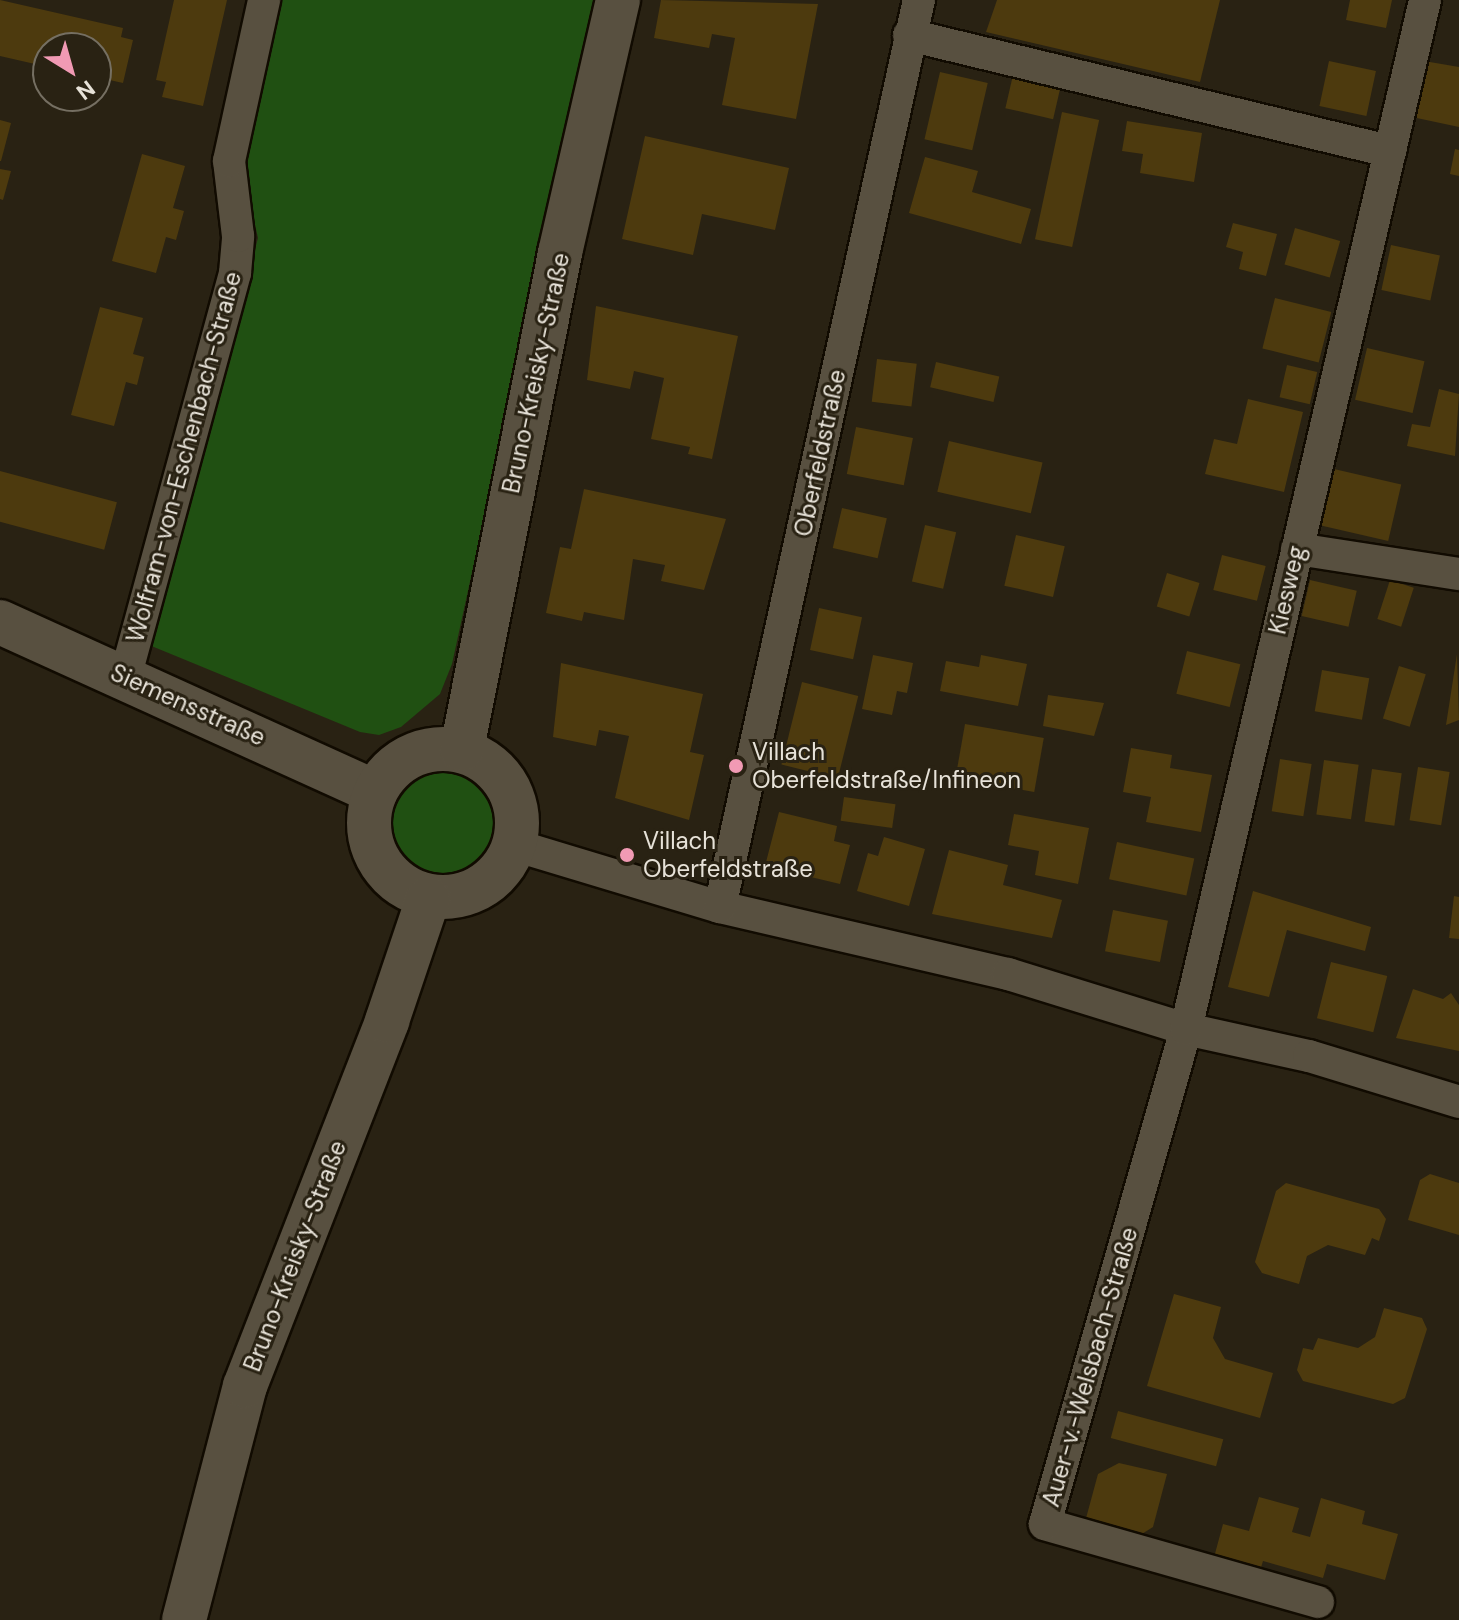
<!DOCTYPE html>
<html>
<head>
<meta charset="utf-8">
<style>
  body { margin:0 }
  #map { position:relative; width:1459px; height:1620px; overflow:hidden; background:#292213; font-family:"DM Sans",sans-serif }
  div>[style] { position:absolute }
  .green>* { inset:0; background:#205012 }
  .round { border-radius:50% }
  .building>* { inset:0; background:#4d3a0e; transform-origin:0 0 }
  .roads { filter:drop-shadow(2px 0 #110b01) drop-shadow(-2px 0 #110b01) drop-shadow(0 2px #110b01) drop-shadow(0 -2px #110b01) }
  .street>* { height:32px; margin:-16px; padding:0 16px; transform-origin:16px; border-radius:16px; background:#585040 }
  .secondary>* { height:44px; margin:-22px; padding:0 22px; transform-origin:22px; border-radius:22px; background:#585040 }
  .secondary>.ring { margin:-22px; padding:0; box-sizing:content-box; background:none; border:44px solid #585040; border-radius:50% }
  .dots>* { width:22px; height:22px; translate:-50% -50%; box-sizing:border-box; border:4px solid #292213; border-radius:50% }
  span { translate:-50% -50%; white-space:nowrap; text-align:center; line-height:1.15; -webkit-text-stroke:6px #292213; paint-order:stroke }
  .street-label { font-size:24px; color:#e7e2d8 }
  .poi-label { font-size:24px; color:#e7e2d8 }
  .left { translate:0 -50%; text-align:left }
  .north { position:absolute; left:32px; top:32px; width:80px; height:80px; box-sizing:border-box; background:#292213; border:2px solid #756f62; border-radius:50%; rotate:143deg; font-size:22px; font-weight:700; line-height:32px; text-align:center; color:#e7e2d8 }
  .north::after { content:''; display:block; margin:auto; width:28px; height:36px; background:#f19ab4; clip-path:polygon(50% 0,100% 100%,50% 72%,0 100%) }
</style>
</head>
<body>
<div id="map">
  <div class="green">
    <div style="clip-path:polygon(281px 0,597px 0,452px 664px,440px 694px,401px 727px,379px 735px,360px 732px,149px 645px,258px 238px,240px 158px)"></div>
    <div class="round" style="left:390px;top:767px;width:114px;height:114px"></div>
  </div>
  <div class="building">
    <div style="clip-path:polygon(0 0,123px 28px,121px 37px,133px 40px,123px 83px,96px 77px,96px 48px,48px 48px,48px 67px,0 56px)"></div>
    <div style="clip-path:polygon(174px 0,227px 0,203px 106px,162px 97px,166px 82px,156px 80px)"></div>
    <div style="clip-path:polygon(661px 0,818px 4px,796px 119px,722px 105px,735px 38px,712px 34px,709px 48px,654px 38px)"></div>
    <div style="clip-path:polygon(997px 0,1220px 0,1200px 82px,986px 32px)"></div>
    <div style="clip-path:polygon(1350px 0,1392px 0,1386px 28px,1346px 20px)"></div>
    <div style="left:1329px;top:61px;width:48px;height:46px;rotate:12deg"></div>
    <div style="clip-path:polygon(1424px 61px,1459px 67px,1459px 127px,1412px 117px)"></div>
    <div style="left:940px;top:72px;width:49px;height:69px;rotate:13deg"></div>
    <div style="left:1013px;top:75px;width:49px;height:34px;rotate:13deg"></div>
    <div style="left:1062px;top:112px;width:38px;height:130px;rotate:12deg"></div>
    <div style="clip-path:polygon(0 120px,11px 123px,1px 161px,0 161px)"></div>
    <div style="clip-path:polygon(1127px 121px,1202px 133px,1194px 182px,1140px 173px,1143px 154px,1122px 151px)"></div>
    <div style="clip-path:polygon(645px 136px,789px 168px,775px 230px,702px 214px,693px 255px,622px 239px)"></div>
    <div style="clip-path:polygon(1455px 149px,1459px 150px,1459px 176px,1450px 174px)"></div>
    <div style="clip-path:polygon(142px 154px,185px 166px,173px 208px,184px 211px,176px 240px,166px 237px,156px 273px,112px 261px)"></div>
    <div style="clip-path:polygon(925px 157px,978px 171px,972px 192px,1031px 209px,1021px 244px,909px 213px)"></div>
    <div style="clip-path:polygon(0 169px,11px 171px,3px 200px,0 199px)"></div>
    <div style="clip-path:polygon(1233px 223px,1277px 234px,1266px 276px,1239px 269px,1243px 252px,1226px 247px)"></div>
    <div style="left:1295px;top:228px;width:47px;height:38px;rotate:16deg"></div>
    <div style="left:1391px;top:245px;width:50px;height:46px;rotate:12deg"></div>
    <div style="left:1275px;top:298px;width:58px;height:52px;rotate:14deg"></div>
    <div style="clip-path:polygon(596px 306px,738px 336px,712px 459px,688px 454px,690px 447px,651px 439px,664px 378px,634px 371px,630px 389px,587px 380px)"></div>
    <div style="clip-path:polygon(100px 307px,143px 318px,133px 354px,144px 357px,137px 385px,126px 382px,114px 426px,71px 415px)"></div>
    <div style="left:1367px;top:348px;width:59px;height:53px;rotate:13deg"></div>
    <div style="left:877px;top:359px;width:40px;height:43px;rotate:7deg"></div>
    <div style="left:936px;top:362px;width:65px;height:26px;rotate:13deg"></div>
    <div style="left:1287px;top:365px;width:31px;height:33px;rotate:13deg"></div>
    <div style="clip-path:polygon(1439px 389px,1459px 394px,1455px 456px,1407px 446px,1412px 424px,1430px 427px)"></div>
    <div style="clip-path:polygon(1248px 399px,1303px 412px,1284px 492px,1205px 474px,1214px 439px,1237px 444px)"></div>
    <div style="left:856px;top:427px;width:58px;height:48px;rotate:11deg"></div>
    <div style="left:949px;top:441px;width:96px;height:52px;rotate:13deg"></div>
    <div style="left:1334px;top:469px;width:69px;height:58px;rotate:13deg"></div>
    <div style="left:0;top:471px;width:121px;height:49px;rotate:15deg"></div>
    <div style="clip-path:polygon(584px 489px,726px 519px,704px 590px,661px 581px,665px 565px,633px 559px,624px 620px,584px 612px,582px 621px,546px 613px,560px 547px,571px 549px)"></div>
    <div style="left:842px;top:508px;width:46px;height:41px;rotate:13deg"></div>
    <div style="left:925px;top:525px;width:32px;height:58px;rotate:13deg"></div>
    <div style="left:1016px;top:535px;width:50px;height:52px;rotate:13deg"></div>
    <div style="left:1222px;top:555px;width:45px;height:36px;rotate:14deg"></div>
    <div style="left:1167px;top:573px;width:34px;height:35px;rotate:17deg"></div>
    <div style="left:1310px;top:580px;width:48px;height:37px;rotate:13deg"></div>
    <div style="left:1390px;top:580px;width:25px;height:41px;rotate:18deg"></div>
    <div style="left:819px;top:608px;width:44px;height:43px;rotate:12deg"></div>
    <div style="left:1187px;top:651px;width:55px;height:44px;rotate:14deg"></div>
    <div style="clip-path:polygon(1457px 654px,1459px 720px,1446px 725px)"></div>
    <div style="clip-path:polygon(873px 655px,913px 663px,907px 693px,897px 691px,892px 715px,862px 709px)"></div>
    <div style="clip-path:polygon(981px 655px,1027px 664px,1018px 706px,940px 691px,946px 661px,979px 667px)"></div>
    <div style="clip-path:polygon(561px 663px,703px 694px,690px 752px,704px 755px,689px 820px,615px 798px,629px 736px,599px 730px,596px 746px,553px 737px)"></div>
    <div style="left:1399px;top:666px;width:28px;height:55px;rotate:17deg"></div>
    <div style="left:1322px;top:670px;width:48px;height:42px;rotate:10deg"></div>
    <div style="left:802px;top:682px;width:58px;height:85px;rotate:14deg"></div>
    <div style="clip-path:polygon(1048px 695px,1104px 703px,1094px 736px,1043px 726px)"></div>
    <div style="left:965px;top:724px;width:80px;height:55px;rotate:10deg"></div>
    <div style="clip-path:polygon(1131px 748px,1172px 755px,1170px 768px,1212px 775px,1201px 832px,1146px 822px,1151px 797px,1123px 792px)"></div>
    <div style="left:1280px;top:759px;width:32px;height:53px;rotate:9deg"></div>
    <div style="left:1324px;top:760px;width:35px;height:55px;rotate:8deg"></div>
    <div style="left:1418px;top:767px;width:32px;height:54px;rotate:9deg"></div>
    <div style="left:1372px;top:769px;width:30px;height:53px;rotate:8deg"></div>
    <div style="left:844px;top:797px;width:52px;height:24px;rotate:8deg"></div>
    <div style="clip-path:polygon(779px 812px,837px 826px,834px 841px,850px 845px,840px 884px,765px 866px)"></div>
    <div style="clip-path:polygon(1014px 814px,1089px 828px,1078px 884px,1035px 875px,1039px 851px,1008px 845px)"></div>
    <div style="clip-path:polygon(884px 837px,925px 849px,909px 906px,857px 891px,868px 853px,878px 856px)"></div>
    <div style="left:1117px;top:842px;width:79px;height:38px;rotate:12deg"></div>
    <div style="clip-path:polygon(949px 850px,1008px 865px,1003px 885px,1062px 900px,1052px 938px,932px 914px)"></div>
    <div style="clip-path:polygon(1253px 891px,1371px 927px,1365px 951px,1287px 930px,1269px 997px,1228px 987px)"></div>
    <div style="clip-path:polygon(1454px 896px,1459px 897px,1459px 939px,1449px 938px)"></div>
    <div style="left:1113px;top:910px;width:56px;height:42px;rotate:11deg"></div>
    <div style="left:1331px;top:962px;width:58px;height:58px;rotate:14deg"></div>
    <div style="clip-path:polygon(1413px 989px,1443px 999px,1451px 993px,1459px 1005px,1459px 1051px,1396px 1038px)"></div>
    <div style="clip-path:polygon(1430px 1174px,1459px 1183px,1459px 1235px,1408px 1220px,1420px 1180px)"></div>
    <div style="clip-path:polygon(1286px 1183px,1379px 1209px,1386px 1219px,1379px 1241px,1372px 1238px,1365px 1255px,1328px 1245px,1307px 1256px,1299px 1284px,1262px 1273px,1255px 1262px,1276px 1191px)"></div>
    <div style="clip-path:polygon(1174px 1294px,1221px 1307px,1213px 1338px,1225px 1359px,1273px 1373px,1260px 1418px,1147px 1386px)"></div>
    <div style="clip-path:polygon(1384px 1308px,1422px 1318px,1427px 1329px,1405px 1398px,1393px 1404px,1303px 1381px,1297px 1370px,1303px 1348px,1313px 1350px,1318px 1338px,1358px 1348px,1375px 1337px)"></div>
    <div style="left:1118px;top:1411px;width:109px;height:28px;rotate:15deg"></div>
    <div style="clip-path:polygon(1119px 1463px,1167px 1474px,1153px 1527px,1137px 1537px,1085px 1522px,1098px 1474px)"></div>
    <div style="clip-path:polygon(1259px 1497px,1299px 1508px,1292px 1532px,1310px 1537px,1321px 1498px,1365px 1511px,1362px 1524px,1398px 1534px,1385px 1580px,1327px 1564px,1323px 1578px,1263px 1561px,1259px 1574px,1213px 1561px,1223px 1524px,1249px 1531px)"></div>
  </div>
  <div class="roads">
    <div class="street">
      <div style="left:909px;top:35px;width:495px;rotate:13.6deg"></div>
      <div style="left:1297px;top:549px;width:164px;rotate:8.8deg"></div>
      <div style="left:125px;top:678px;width:420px;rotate:-74.8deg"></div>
      <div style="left:235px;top:273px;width:37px;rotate:-85deg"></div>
      <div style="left:238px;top:236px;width:76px;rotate:-96.8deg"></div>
      <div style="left:229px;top:161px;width:165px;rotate:-77.7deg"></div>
      <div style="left:514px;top:845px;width:215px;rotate:16.8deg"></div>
      <div style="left:720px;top:907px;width:296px;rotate:13.1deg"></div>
      <div style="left:1008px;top:974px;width:186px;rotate:17.2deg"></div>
      <div style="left:1186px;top:1029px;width:126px;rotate:12.4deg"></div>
      <div style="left:1309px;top:1056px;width:157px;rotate:17deg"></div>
      <div style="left:720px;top:907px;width:929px;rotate:-77.63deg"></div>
      <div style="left:1318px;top:1602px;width:284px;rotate:-164.1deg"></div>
      <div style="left:1045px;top:1524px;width:515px;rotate:-74.1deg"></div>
      <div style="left:1186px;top:1029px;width:1056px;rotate:-76.92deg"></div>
    </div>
    <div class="secondary">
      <div style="left:0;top:622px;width:412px;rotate:24.4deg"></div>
      <div class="ring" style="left:369px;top:749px;width:104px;height:104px"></div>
      <div style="left:462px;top:749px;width:506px;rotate:-78.82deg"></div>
      <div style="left:560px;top:253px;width:260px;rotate:-77.1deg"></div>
      <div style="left:184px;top:1620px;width:242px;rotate:-75.4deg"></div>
      <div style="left:245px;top:1386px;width:392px;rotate:-68.7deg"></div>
      <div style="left:387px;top:1021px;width:129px;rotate:-71.4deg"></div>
    </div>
  </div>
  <div class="dots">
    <div style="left:736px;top:766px;background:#f19ab4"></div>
    <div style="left:627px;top:855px;background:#f19ab4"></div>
  </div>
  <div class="street-label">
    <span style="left:536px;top:373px;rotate:-78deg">Bruno-Kreisky-Straße</span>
    <span style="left:820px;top:453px;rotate:-78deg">Oberfeldstraße</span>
    <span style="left:184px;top:457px;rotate:-75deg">Wolfram-von-Eschenbach-Straße</span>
    <span style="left:1287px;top:590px;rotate:-77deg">Kiesweg</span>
    <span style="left:188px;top:705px;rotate:24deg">Siemensstraße</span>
    <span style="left:295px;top:1256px;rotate:-69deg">Bruno-Kreisky-Straße</span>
    <span style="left:1090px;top:1367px;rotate:-74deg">Auer-v.-Welsbach-Straße</span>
  </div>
  <div class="poi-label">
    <span class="left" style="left:752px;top:766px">Villach<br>Oberfeldstraße/Infineon</span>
    <span class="left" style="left:643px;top:855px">Villach<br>Oberfeldstraße</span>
  </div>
  <div class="north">N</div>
</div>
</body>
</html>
